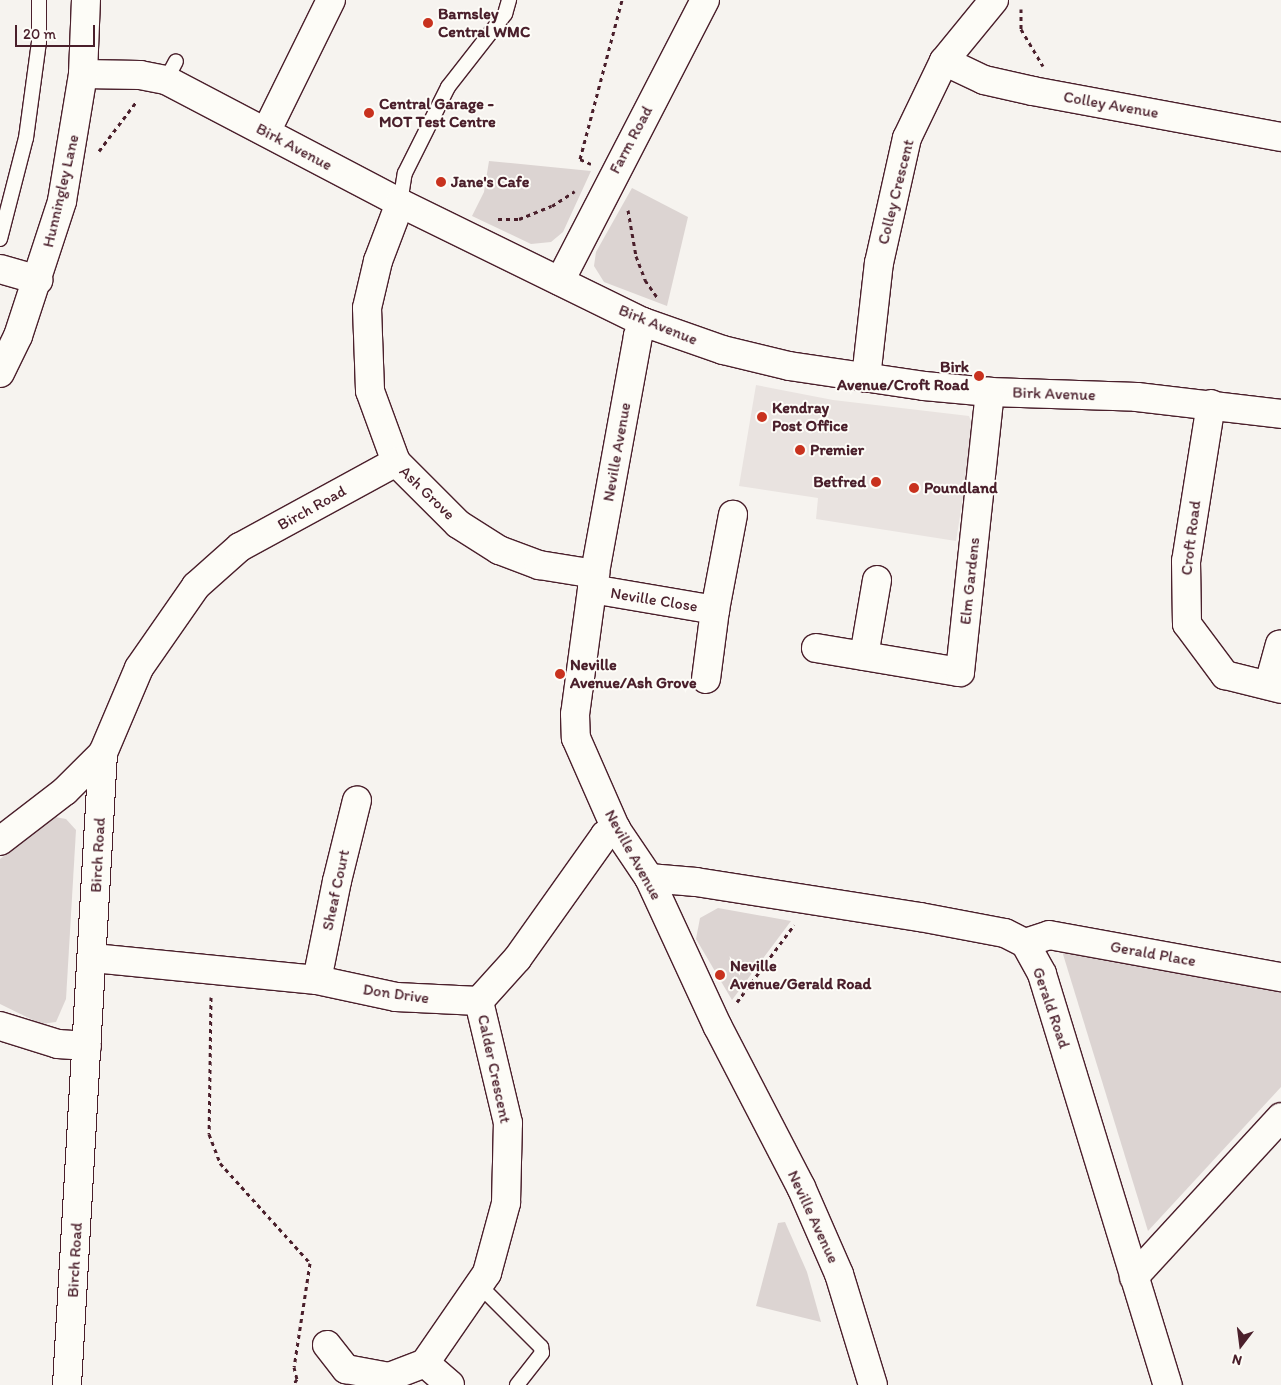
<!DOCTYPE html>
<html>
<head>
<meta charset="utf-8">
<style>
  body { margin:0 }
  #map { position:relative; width:1281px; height:1385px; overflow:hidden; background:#f6f3ef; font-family:Itim,sans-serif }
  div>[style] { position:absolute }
  .built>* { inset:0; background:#e9e3e0 }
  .green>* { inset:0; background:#dcd4d2 }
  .path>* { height:3px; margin-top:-1.5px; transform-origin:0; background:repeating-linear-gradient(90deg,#4a1f2b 0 4px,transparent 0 8px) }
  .roads { filter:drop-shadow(1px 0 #4a1f2b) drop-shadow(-1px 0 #4a1f2b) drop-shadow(0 1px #4a1f2b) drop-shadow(0 -1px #4a1f2b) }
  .lane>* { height:14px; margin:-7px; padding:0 7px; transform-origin:7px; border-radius:7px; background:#fdfcf7 }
  .street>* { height:28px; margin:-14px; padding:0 14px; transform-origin:14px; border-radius:14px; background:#fdfcf7 }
  .secondary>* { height:28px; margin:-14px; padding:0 14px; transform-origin:14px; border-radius:14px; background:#fdfcf7 }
  .dots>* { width:14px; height:14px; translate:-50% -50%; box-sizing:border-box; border:2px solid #fdfcf7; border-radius:50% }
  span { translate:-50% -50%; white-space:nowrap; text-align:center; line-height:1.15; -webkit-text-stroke:4px #fdfcf7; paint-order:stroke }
  .poi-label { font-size:16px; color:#4a1f2b; font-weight:700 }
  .left { translate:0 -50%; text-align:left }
  .right { translate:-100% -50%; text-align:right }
  .street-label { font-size:16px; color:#4a1f2b }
  .north { position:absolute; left:1216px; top:1320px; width:50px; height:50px; -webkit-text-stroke:4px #fdfcf7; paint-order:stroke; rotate:195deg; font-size:14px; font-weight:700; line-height:20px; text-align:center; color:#4a1f2b }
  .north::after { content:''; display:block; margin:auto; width:18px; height:22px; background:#4a1f2b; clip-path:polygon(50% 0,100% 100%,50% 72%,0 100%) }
  .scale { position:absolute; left:15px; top:25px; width:80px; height:22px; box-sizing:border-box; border:2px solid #4a1f2b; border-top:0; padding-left:6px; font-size:15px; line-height:18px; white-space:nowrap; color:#4a1f2b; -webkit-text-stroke:4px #fdfcf7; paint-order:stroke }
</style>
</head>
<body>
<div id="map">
  <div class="built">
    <div style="clip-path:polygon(756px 385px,833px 400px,969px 416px,974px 429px,956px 541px,816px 519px,818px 498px,739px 486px)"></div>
  </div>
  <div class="green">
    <div style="clip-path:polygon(489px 161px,591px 171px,563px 232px,551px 242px,531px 244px,472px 216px,484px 192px)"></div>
    <div style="clip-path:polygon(632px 188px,688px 217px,667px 306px,604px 282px,594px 266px,596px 252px)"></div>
    <div style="clip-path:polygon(55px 817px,66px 819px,76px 830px,66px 999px,56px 1022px,41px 1024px,0 1004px,0 859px)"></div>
    <div style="clip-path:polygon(718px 908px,791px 921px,732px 1000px,696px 939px,700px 918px)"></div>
    <div style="clip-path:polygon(1062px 951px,1281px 990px,1281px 1087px,1148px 1231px)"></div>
    <div style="clip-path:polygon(785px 1222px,807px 1272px,821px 1322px,756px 1306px,778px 1223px)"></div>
  </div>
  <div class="path">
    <div style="left:1021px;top:9px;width:20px;rotate:90deg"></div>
    <div style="left:1021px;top:29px;width:43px;rotate:59.3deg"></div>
    <div style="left:99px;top:151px;width:61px;rotate:-52.9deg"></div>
    <div style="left:591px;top:164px;width:12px;rotate:-156deg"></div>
    <div style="left:580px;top:159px;width:164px;rotate:-75.2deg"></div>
    <div style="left:628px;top:210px;width:47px;rotate:80.1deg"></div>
    <div style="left:636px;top:256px;width:26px;rotate:69deg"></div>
    <div style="left:645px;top:280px;width:21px;rotate:55deg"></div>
    <div style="left:498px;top:219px;width:21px"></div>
    <div style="left:519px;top:219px;width:35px;rotate:-22deg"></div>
    <div style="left:552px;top:206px;width:27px;rotate:-33deg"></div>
    <div style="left:211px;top:997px;width:137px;rotate:90.8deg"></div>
    <div style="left:209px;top:1134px;width:31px;rotate:69deg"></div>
    <div style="left:220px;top:1163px;width:135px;rotate:48deg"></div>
    <div style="left:310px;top:1263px;width:105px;rotate:98.7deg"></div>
    <div style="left:294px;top:1367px;width:12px;rotate:76deg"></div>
    <div style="left:297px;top:1379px;width:7px;rotate:124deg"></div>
    <div style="left:737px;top:1002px;width:96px;rotate:-53.5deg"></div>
  </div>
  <div class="roads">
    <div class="lane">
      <div style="left:166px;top:80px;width:21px;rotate:-62deg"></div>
      <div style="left:400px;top:203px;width:30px;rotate:-81deg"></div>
      <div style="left:405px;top:173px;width:96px;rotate:-63.4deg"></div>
      <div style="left:448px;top:87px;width:93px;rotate:-52deg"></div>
      <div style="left:505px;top:14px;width:15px;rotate:-74deg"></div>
      <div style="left:0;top:239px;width:104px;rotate:-75.6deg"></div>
      <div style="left:26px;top:138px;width:97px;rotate:-82.3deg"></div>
      <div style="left:39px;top:42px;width:42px;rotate:-90deg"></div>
      <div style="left:479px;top:1285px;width:88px;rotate:45deg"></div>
      <div style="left:541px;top:1347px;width:6px;rotate:81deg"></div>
      <div style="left:542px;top:1353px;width:41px;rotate:128deg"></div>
    </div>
    <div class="street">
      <div style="left:944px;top:61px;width:44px;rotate:25.4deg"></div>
      <div style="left:984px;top:80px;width:50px;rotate:12.7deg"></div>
      <div style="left:1033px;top:91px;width:252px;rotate:10.5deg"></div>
      <div style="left:83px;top:74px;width:57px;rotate:1deg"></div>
      <div style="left:140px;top:75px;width:26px;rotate:11deg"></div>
      <div style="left:166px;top:80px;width:264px;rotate:27.7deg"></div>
      <div style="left:400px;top:203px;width:271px;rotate:26.1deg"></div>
      <div style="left:643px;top:322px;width:85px;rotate:19.3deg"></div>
      <div style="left:723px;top:350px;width:68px;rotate:13.6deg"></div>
      <div style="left:789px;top:366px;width:136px;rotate:8.4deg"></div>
      <div style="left:924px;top:386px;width:66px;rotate:5.2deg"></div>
      <div style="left:990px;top:392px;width:147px;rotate:1.9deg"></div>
      <div style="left:1137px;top:397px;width:145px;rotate:6.7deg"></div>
      <div style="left:266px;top:132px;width:147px;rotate:-63.8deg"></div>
      <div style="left:400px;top:203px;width:62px;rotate:110.8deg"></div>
      <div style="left:378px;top:261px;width:48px;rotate:103.2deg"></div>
      <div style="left:367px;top:308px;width:83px;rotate:87.9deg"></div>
      <div style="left:370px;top:391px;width:76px;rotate:69.9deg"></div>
      <div style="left:396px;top:462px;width:88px;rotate:45deg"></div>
      <div style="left:458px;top:524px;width:49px;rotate:32.4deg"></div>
      <div style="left:499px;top:550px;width:43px;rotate:20.6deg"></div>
      <div style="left:539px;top:565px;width:57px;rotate:9.1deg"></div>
      <div style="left:0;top:269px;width:40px;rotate:16deg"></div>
      <div style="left:560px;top:281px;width:316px;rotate:-62.7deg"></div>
      <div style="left:643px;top:322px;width:15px;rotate:110deg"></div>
      <div style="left:638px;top:336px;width:257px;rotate:100.3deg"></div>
      <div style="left:592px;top:589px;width:126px;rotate:97.7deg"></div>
      <div style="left:575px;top:714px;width:24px;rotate:88deg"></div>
      <div style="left:576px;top:738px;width:99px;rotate:66.3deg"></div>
      <div style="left:616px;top:829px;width:59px;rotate:56deg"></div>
      <div style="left:649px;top:878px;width:164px;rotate:65.2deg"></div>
      <div style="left:718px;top:1027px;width:180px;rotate:62.6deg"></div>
      <div style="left:801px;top:1187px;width:95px;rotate:66.4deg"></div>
      <div style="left:839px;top:1274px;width:116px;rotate:73deg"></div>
      <div style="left:866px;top:378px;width:116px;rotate:-83.6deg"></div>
      <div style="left:879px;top:263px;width:128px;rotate:-77.4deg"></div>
      <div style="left:907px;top:138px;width:85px;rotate:-64.3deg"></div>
      <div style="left:944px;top:61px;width:79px;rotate:-50.7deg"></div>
      <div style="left:1211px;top:404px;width:159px;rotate:99deg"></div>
      <div style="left:1186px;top:561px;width:63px;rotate:89.1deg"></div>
      <div style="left:1187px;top:624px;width:64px;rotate:53.3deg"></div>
      <div style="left:1225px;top:675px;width:58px;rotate:14deg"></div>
      <div style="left:592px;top:589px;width:125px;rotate:9.7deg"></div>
      <div style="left:816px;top:648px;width:146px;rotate:9.5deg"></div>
      <div style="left:960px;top:672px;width:282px;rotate:-83.9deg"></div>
      <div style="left:864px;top:656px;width:77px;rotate:-80.3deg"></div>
      <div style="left:706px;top:679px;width:70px;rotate:-82.6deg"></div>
      <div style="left:715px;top:610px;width:97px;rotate:-79.3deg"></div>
      <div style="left:1269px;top:684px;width:41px;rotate:-74.6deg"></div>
      <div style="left:0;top:841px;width:82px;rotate:-37.6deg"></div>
      <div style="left:65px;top:791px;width:54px;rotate:-45deg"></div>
      <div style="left:649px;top:878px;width:47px;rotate:4.9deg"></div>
      <div style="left:696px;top:882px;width:227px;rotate:8.9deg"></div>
      <div style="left:920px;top:917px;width:86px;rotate:10.7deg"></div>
      <div style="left:1005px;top:933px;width:22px;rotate:27deg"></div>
      <div style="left:1025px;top:943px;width:35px;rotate:61deg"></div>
      <div style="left:1042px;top:974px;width:430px;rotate:73deg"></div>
      <div style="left:1025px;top:943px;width:25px;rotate:-18deg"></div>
      <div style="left:1049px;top:935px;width:236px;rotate:10.3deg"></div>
      <div style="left:93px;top:958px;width:225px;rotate:5.6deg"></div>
      <div style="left:317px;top:980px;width:81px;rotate:12.1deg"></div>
      <div style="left:396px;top:997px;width:83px;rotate:2.8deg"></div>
      <div style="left:479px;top:1001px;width:57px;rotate:-47.9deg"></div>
      <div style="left:517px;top:959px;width:152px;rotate:-54.6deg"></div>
      <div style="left:605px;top:835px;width:13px;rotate:-29deg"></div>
      <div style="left:317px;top:980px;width:101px;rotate:-78.6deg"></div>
      <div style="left:337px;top:881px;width:83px;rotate:-76.1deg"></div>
      <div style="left:0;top:1026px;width:61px;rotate:17.2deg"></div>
      <div style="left:58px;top:1044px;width:29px;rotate:4deg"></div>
      <div style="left:1134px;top:1277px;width:217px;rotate:-47.4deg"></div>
      <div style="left:327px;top:1345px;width:31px;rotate:52deg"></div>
      <div style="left:346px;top:1369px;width:44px;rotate:10.5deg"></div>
      <div style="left:389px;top:1377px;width:39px;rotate:-21deg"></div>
      <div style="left:425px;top:1363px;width:109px;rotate:-55.4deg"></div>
      <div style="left:487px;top:1273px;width:73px;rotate:-74.8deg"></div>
      <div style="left:506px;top:1203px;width:80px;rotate:-88.6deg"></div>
      <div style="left:508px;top:1123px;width:125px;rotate:-103.4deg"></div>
      <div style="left:425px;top:1363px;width:33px;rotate:41deg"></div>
      <div style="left:67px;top:1385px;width:633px;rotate:-86.74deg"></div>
      <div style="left:103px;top:753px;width:92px;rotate:-67deg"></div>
      <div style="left:139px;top:668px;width:100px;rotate:-55.2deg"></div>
      <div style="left:196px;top:586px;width:59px;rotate:-41.6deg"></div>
      <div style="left:240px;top:547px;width:178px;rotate:-28.6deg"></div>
    </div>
    <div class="secondary">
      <div style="left:0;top:373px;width:41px;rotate:-64.1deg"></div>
      <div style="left:18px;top:336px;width:142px;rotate:-71.9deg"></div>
      <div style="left:62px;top:201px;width:129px;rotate:-80.6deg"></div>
      <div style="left:83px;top:74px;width:74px;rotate:-87.7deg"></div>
    </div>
  </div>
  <div class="dots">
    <div style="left:428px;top:23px;background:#c8321e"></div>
    <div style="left:369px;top:113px;background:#c8321e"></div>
    <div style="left:441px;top:182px;background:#c8321e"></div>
    <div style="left:979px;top:376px;background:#c8321e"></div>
    <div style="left:762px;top:417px;background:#c8321e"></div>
    <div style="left:800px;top:450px;background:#c8321e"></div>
    <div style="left:876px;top:482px;background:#c8321e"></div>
    <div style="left:914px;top:488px;background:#c8321e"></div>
    <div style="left:560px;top:674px;background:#c8321e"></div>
    <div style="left:720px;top:975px;background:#c8321e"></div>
  </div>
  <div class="poi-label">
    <span class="left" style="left:438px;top:23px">Barnsley<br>Central WMC</span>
    <span class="left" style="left:379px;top:113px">Central Garage -<br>MOT Test Centre</span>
    <span class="left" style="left:451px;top:182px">Jane's Cafe</span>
    <span class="right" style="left:969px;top:376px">Birk<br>Avenue/Croft Road</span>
    <span class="left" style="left:772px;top:417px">Kendray<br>Post Office</span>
    <span class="left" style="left:810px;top:450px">Premier</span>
    <span class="right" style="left:866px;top:482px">Betfred</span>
    <span class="left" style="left:924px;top:488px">Poundland</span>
    <span class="left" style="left:570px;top:674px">Neville<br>Avenue/Ash Grove</span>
    <span class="left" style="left:730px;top:975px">Neville<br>Avenue/Gerald Road</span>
  </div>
  <div class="street-label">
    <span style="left:1111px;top:105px;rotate:10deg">Colley Avenue</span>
    <span style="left:631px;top:140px;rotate:-62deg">Farm Road</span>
    <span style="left:294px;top:147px;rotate:28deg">Birk Avenue</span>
    <span style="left:61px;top:191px;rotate:-77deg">Hunningley Lane</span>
    <span style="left:896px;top:192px;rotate:-76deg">Colley Crescent</span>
    <span style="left:658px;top:325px;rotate:22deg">Birk Avenue</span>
    <span style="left:1054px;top:394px;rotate:2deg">Birk Avenue</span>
    <span style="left:617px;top:452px;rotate:-80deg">Neville Avenue</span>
    <span style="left:427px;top:493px;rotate:44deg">Ash Grove</span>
    <span style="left:312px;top:508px;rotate:-29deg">Birch Road</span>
    <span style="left:1191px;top:538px;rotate:-83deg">Croft Road</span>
    <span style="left:970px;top:581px;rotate:-84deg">Elm Gardens</span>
    <span style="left:654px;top:600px;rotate:9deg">Neville Close</span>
    <span style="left:98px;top:855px;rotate:-87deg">Birch Road</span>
    <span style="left:633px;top:855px;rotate:61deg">Neville Avenue</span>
    <span style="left:336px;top:890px;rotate:-78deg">Sheaf Court</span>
    <span style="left:1153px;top:954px;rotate:10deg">Gerald Place</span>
    <span style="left:396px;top:994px;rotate:8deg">Don Drive</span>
    <span style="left:1051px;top:1008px;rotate:71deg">Gerald Road</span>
    <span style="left:494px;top:1069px;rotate:78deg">Calder Crescent</span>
    <span style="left:813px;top:1217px;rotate:65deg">Neville Avenue</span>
    <span style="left:75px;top:1260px;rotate:-87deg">Birch Road</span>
  </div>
  <div class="north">N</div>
  <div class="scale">20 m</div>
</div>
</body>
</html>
